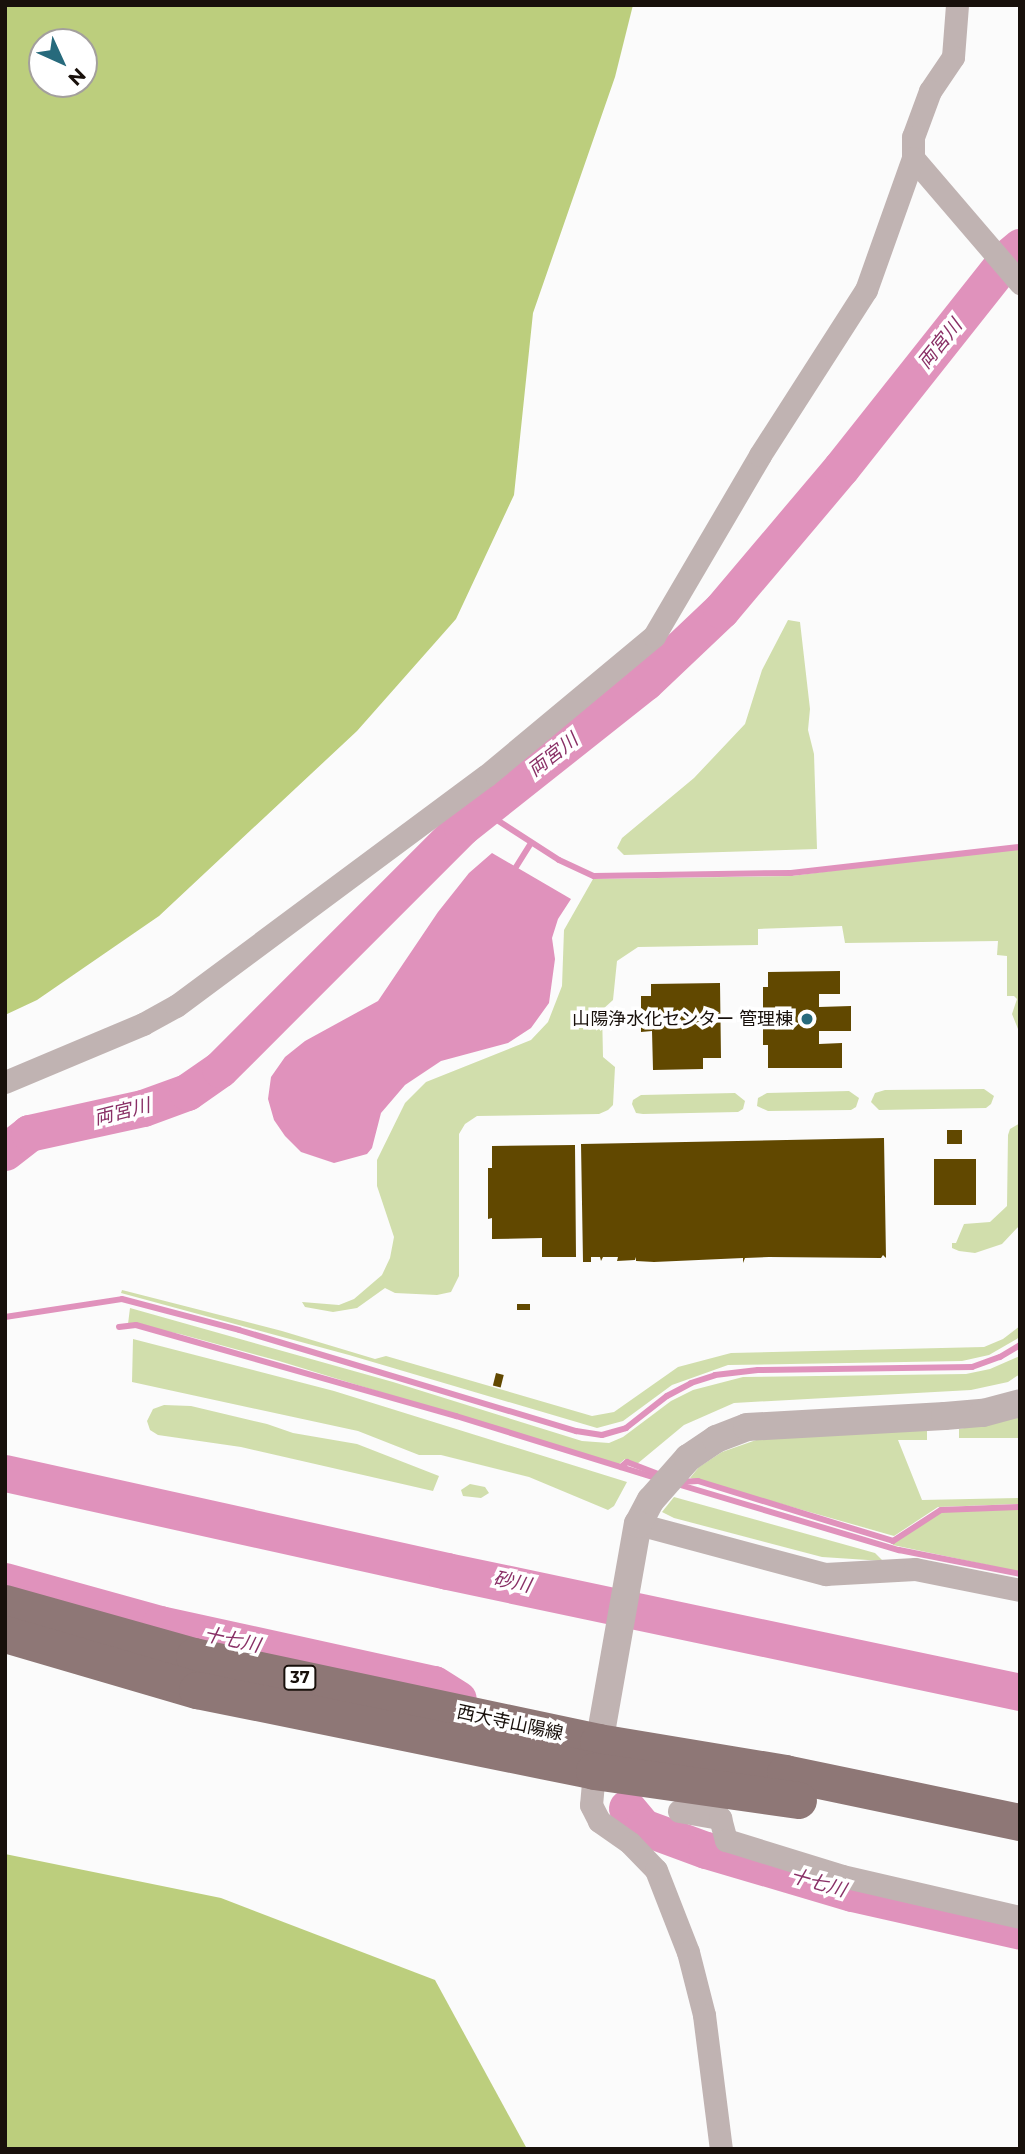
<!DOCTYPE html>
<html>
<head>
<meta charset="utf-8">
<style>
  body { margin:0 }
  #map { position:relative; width:1025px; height:2154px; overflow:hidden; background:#fbfbfb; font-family:Montserrat,"Noto Sans JP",sans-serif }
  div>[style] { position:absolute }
  .green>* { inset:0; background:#d1deac }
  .forest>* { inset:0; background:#bcce7d }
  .water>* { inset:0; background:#e092bc }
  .stream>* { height:6px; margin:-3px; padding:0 3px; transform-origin:3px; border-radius:3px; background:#e092bc }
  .river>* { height:37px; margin:-18.5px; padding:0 18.5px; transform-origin:18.5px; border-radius:18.5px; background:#e092bc }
  .building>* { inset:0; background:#614800; transform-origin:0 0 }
  .minor>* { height:23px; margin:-11.5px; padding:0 11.5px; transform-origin:11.5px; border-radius:11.5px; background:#c0b3b2 }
  .tertiary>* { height:28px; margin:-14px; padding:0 14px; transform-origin:14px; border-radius:14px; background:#c0b3b2 }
  .primary>* { height:37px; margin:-18.5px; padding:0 18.5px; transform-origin:18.5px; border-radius:18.5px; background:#8e7776 }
  .dots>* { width:19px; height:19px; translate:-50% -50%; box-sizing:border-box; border:4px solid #fff; border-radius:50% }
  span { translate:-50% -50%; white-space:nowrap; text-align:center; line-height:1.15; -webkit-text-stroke:7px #fff; paint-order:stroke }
  .shield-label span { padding:2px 5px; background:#fff; border:2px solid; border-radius:5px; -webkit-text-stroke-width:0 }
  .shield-label { font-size:16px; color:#18100b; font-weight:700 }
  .poi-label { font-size:18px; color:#18100b }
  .right { translate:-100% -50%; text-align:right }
  .street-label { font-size:18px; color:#18100b }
  .water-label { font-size:19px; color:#893066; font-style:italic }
  .frame { position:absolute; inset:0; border:7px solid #18100b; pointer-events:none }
  .north { position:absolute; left:28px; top:28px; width:70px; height:70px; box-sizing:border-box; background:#fff; border:2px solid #a39f9d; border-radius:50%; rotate:135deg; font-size:19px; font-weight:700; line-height:28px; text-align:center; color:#18100b }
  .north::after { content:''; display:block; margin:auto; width:24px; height:32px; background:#276a7c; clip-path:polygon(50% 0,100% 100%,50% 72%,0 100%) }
</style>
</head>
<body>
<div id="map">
  <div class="green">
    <div style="clip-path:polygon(788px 620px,800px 622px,810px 709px,808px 730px,814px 754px,817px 849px,624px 855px,617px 848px,622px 838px,694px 778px,745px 724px,762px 670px)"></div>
    <div style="clip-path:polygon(1020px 846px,1020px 1034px,1012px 1014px,1017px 999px,1014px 996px,1007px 996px,1007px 956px,997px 955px,998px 941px,845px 943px,842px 926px,758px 929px,758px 945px,638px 947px,617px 961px,613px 1000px,602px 1010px,603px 1057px,615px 1067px,613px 1105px,608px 1110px,599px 1114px,477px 1116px,465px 1124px,459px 1134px,459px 1276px,451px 1292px,437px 1295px,395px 1293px,385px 1288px,357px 1308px,333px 1312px,305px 1307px,302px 1302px,339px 1305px,354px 1299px,382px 1275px,390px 1258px,394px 1237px,377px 1186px,377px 1160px,405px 1103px,426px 1082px,531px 1040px,548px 1022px,562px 986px,564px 930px,593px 879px,792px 876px)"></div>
    <div style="clip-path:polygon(984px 1089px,994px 1096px,991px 1104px,986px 1108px,879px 1110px,871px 1102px,875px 1093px,885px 1090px)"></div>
    <div style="clip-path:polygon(849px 1091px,859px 1098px,856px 1107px,851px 1110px,768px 1111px,757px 1106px,758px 1098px,767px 1093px)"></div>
    <div style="clip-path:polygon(735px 1093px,745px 1101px,743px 1109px,738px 1112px,643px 1114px,636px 1113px,632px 1104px,633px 1100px,641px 1095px)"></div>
    <div style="clip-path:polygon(1020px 1123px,1020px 1225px,1002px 1244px,975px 1253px,959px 1251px,952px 1248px,952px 1243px,956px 1243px,964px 1224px,990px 1222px,1007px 1206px,1008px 1135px,1010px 1129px)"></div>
    <div style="clip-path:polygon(122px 1290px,282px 1331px,375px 1359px,386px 1356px,592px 1416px,614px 1412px,678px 1367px,731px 1353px,984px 1347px,1003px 1339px,1020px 1326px,1020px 1337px,989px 1355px,962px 1361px,728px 1365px,672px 1385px,623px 1421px,597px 1428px,349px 1355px,121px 1293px)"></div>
    <div style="clip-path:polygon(130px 1308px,393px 1382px,582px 1441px,609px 1443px,623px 1437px,671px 1401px,693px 1390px,743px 1377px,966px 1374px,990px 1369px,1020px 1356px,1020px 1374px,1008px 1382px,971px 1390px,734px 1403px,684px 1425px,637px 1464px,625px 1459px,618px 1465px,279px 1361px,180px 1334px,128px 1324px)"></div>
    <div style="clip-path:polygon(133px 1339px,334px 1391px,627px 1482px,614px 1506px,608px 1510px,529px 1477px,441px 1455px,419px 1455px,358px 1431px,132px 1382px)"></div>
    <div style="clip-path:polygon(164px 1405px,191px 1406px,267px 1424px,293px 1433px,357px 1444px,439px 1476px,433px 1491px,241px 1447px,158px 1435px,150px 1430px,147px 1421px,153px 1409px)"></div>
    <div style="clip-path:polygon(1020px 1417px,1020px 1438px,959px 1438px,959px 1429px)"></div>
    <div style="clip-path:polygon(927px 1430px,927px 1440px,898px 1440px,922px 1500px,1020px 1498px,1020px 1504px,938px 1507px,894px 1536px,690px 1478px,699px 1467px,722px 1452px,759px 1439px)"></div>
    <div style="clip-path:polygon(470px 1484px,485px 1487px,489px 1493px,481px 1498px,463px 1496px,461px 1490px)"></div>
    <div style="clip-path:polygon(674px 1497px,875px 1553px,883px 1561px,822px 1557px,674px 1518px,662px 1512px)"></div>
    <div style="clip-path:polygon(1020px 1508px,1020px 1572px,893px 1545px,893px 1541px,943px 1510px)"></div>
  </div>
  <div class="forest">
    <div style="clip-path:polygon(evenodd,5px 5px,633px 5px,615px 77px,533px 313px,514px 495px,456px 619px,357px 731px,159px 916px,37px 1000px,5px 1015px,5px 5px,42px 42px,84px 42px,84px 84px,42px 84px,42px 42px)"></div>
    <div style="clip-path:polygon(5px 1854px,221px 1898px,435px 1980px,527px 2149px,5px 2149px)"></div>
  </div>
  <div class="water">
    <div style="clip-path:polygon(492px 853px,571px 899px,558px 919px,552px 938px,555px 959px,549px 1003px,531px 1028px,508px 1043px,441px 1061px,405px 1085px,381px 1113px,372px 1148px,367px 1154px,334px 1163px,301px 1152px,285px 1136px,274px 1120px,268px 1099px,271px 1077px,285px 1057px,305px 1041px,378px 1001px,438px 912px,469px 873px)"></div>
  </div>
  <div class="stream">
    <div style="left:483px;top:811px;width:90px;rotate:32.8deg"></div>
    <div style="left:559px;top:860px;width:38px;rotate:25deg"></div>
    <div style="left:594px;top:876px;width:197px;rotate:-0.9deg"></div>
    <div style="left:791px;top:873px;width:230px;rotate:-6.5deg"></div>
    <div style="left:516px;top:867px;width:28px;rotate:-58deg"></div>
    <div style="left:5px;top:1317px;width:118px;rotate:-8.7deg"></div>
    <div style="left:122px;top:1299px;width:121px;rotate:14.8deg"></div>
    <div style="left:239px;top:1330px;width:352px;rotate:16.7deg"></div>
    <div style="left:576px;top:1431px;width:26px;rotate:9deg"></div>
    <div style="left:602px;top:1435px;width:25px;rotate:-16deg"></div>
    <div style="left:626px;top:1428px;width:52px;rotate:-38deg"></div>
    <div style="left:667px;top:1396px;width:27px;rotate:-28deg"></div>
    <div style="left:691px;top:1383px;width:25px;rotate:-18deg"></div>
    <div style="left:715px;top:1375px;width:43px;rotate:-6.6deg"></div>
    <div style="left:758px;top:1370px;width:214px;rotate:-0.8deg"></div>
    <div style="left:972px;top:1367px;width:30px;rotate:-20deg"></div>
    <div style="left:1000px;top:1357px;width:23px;rotate:-31deg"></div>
    <div style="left:119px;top:1327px;width:17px;rotate:-7deg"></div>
    <div style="left:136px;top:1325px;width:333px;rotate:15.9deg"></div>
    <div style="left:456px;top:1416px;width:214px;rotate:17.2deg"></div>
    <div style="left:621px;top:1467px;width:8px;rotate:-40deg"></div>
    <div style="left:627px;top:1462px;width:39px;rotate:21deg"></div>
    <div style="left:679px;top:1482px;width:19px;rotate:-3deg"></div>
    <div style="left:698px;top:1481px;width:204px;rotate:17.1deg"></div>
    <div style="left:893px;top:1541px;width:57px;rotate:-32.9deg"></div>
    <div style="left:941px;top:1510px;width:79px;rotate:-2.2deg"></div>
    <div style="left:677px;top:1484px;width:232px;rotate:16.6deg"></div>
    <div style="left:899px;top:1550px;width:123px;rotate:11.2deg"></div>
  </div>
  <div class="river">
    <div style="left:5px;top:1152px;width:31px;rotate:-38deg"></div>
    <div style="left:29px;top:1133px;width:117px;rotate:-12.4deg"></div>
    <div style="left:143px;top:1108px;width:47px;rotate:-20deg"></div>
    <div style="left:187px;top:1092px;width:40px;rotate:-34.9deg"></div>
    <div style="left:220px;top:1069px;width:342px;rotate:-45deg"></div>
    <div style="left:462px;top:827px;width:233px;rotate:-38.4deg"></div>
    <div style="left:645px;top:682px;width:105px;rotate:-43.5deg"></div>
    <div style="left:721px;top:610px;width:186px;rotate:-49.8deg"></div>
    <div style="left:841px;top:468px;width:269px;rotate:-51.6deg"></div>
    <div style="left:1008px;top:257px;width:16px;rotate:-40deg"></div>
    <div style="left:5px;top:1473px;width:453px;rotate:12.5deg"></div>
    <div style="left:447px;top:1571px;width:586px;rotate:11.92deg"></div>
    <div style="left:5px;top:1581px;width:161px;rotate:15.5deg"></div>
    <div style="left:160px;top:1624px;width:280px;rotate:12.4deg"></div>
    <div style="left:434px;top:1684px;width:28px;rotate:32deg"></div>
    <div style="left:627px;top:1808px;width:25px;rotate:50deg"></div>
    <div style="left:643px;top:1827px;width:67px;rotate:20.1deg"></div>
    <div style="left:706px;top:1850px;width:152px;rotate:16.4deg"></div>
    <div style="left:852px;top:1893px;width:172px;rotate:12.7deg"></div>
  </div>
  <div class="building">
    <div style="clip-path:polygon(840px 971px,840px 994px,819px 994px,819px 1007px,851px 1006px,851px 1031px,819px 1031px,819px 1044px,842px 1043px,842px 1068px,768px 1068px,768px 1045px,763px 1045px,763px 987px,768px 987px,768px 972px)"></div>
    <div style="clip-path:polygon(720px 983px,721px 1058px,703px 1058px,703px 1069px,653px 1070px,652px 1031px,641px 1032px,641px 996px,651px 996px,651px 984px)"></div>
    <div style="left:947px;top:1130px;width:15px;height:14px"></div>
    <div style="clip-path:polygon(884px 1138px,886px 1258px,883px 1255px,881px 1258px,769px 1257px,745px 1258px,743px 1263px,743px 1258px,654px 1262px,636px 1261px,636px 1257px,635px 1260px,617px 1261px,618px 1257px,603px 1257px,601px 1261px,600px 1257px,591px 1257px,591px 1262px,583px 1262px,581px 1144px)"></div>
    <div style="clip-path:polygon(575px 1145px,576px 1257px,542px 1257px,542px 1238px,492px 1239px,492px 1218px,488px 1219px,488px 1168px,492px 1168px,492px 1146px)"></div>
    <div style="left:934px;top:1159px;width:42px;height:46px"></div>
    <div style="left:530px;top:1304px;width:6px;height:13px;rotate:90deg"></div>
    <div style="left:496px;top:1373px;width:8px;height:13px;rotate:14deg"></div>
  </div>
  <div class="minor">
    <div style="left:957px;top:5px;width:52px;rotate:94.4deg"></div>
    <div style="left:953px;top:57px;width:41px;rotate:124.1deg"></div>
    <div style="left:930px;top:91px;width:49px;rotate:110.3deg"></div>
    <div style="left:913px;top:137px;width:21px;rotate:90deg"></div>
    <div style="left:913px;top:158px;width:165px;rotate:49.4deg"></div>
    <div style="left:5px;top:1082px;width:150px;rotate:-22.8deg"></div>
    <div style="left:143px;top:1024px;width:38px;rotate:-29deg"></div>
    <div style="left:176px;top:1006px;width:386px;rotate:-36.6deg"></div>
    <div style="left:486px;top:776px;width:219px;rotate:-39.8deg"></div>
    <div style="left:654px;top:636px;width:210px;rotate:-59.6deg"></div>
    <div style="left:760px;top:455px;width:196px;rotate:-57.3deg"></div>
    <div style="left:866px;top:290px;width:140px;rotate:-70.4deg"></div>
    <div style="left:638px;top:1524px;width:194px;rotate:15deg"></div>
    <div style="left:825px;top:1574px;width:90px;rotate:-3.2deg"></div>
    <div style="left:915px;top:1569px;width:107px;rotate:11.3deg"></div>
    <div style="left:594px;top:1771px;width:34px;rotate:95deg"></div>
    <div style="left:591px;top:1805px;width:18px;rotate:63deg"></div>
    <div style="left:599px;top:1821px;width:38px;rotate:35deg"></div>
    <div style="left:630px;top:1843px;width:37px;rotate:46deg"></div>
    <div style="left:656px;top:1870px;width:88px;rotate:68.7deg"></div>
    <div style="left:688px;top:1952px;width:65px;rotate:75.7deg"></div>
    <div style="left:704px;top:2015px;width:135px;rotate:82.8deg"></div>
    <div style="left:679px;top:1811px;width:42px;rotate:9.7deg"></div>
    <div style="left:720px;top:1818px;width:23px;rotate:75deg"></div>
    <div style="left:726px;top:1840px;width:121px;rotate:17.2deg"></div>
    <div style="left:842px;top:1876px;width:183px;rotate:13deg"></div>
  </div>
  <div class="tertiary">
    <div style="left:596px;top:1761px;width:241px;rotate:-80deg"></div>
    <div style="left:638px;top:1524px;width:27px;rotate:-62deg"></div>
    <div style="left:651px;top:1500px;width:56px;rotate:-48.6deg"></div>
    <div style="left:688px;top:1458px;width:34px;rotate:-34deg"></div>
    <div style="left:716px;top:1439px;width:33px;rotate:-21deg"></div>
    <div style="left:747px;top:1427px;width:198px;rotate:-3.2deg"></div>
    <div style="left:945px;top:1416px;width:38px;rotate:-5deg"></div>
    <div style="left:983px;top:1413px;width:38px;rotate:-15deg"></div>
  </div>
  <div class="primary">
    <div style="left:5px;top:1603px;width:196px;rotate:15.7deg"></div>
    <div style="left:194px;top:1656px;width:413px;rotate:12deg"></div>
    <div style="left:598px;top:1742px;width:190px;rotate:9.4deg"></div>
    <div style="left:785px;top:1773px;width:240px;rotate:11.8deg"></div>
    <div style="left:5px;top:1634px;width:200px;rotate:16.3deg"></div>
    <div style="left:197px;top:1690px;width:405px;rotate:11.5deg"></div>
    <div style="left:594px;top:1771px;width:206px;rotate:8.1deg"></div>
  </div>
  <div class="dots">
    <div style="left:807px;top:1019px;background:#276a7c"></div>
  </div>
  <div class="shield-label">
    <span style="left:300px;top:1678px">37</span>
  </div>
  <div class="poi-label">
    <span class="right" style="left:793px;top:1019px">山陽浄水化センター 管理棟</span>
  </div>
  <div class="street-label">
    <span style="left:510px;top:1723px;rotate:12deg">西大寺山陽線</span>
  </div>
  <div class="water-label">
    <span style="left:940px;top:344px;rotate:-51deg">両宮川</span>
    <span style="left:553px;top:755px;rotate:-38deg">両宮川</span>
    <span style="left:122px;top:1112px;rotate:-14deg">両宮川</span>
    <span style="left:512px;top:1582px;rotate:12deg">砂川</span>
    <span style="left:232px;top:1640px;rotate:12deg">十七川</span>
    <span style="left:818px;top:1883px;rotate:16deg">十七川</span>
  </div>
  <div class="frame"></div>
  <div class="north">N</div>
</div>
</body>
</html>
